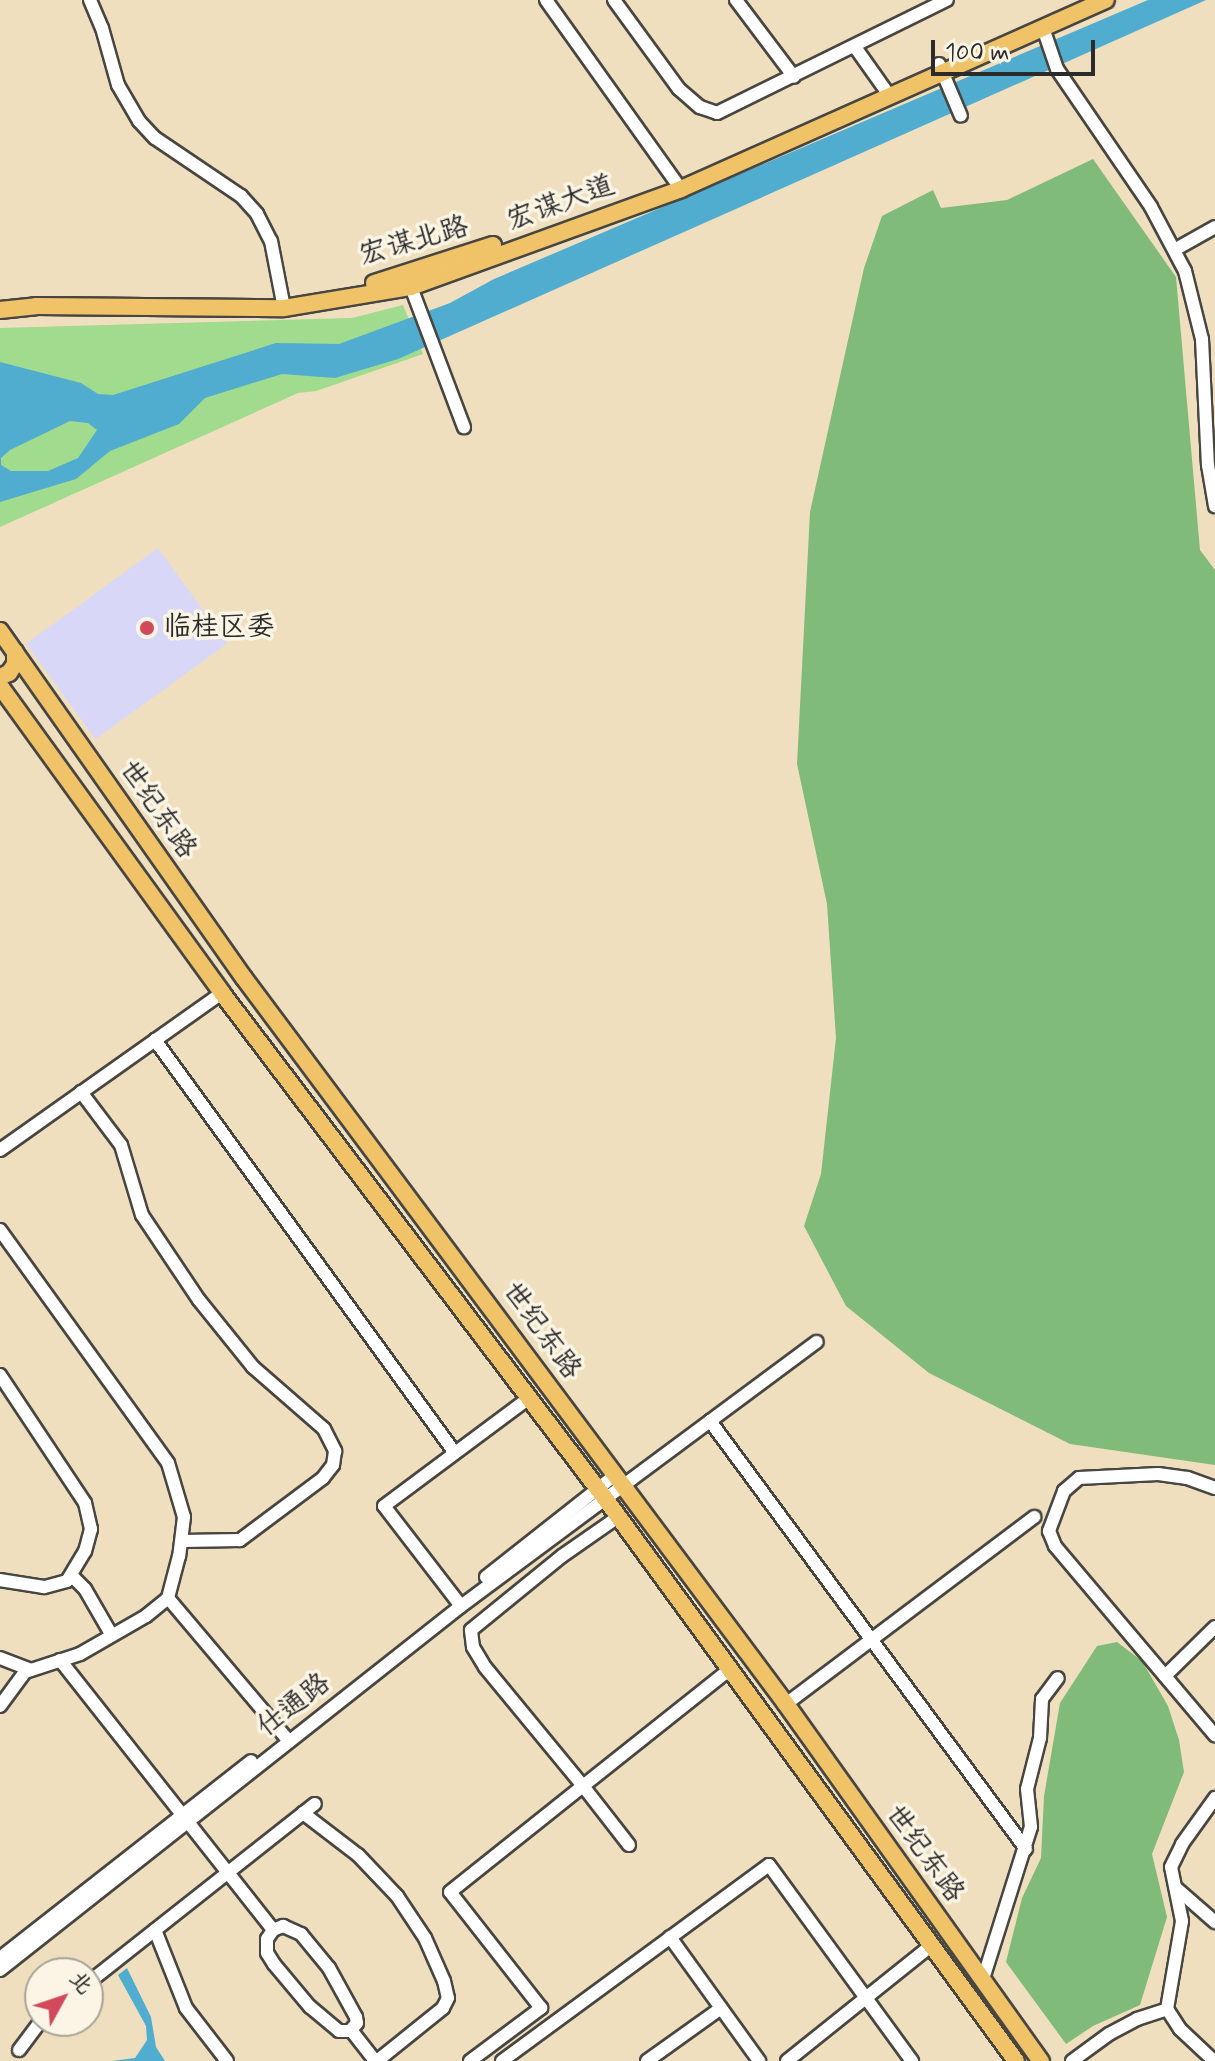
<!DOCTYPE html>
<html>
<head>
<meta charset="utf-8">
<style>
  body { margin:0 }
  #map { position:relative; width:1215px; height:2061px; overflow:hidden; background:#efdfbe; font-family:Mynerve,"LXGW WenKai TC",sans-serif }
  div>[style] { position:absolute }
  .built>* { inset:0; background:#d9d7f7; transform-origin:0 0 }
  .green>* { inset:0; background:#a0db8e }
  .forest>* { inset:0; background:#80bb79 }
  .water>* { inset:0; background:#51adcf }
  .roads { filter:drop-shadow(2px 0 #484641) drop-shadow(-2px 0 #484641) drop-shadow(0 2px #484641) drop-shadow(0 -2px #484641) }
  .minor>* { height:12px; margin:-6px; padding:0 6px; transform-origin:6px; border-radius:6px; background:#fff }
  .major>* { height:16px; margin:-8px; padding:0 8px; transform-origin:8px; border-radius:8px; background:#f1c369 }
  .dots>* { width:22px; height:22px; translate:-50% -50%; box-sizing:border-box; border:4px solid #fcf5e5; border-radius:50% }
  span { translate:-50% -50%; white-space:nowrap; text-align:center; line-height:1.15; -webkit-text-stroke:7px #fcf5e5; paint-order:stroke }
  .street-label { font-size:28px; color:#2b2b2b }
  .poi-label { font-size:28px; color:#2b2b2b }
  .left { translate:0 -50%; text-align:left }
  .north { position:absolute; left:24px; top:1957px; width:80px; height:80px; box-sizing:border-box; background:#fcf5e5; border:2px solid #a8a49b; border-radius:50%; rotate:50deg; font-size:22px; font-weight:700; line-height:32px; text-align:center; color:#2b2b2b }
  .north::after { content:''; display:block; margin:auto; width:28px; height:36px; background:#d1495b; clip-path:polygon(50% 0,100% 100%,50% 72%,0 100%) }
  .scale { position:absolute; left:931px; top:40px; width:164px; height:36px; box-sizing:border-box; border:4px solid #2b2b2b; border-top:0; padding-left:10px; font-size:24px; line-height:28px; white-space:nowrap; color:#2b2b2b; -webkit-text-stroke:6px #fcf5e5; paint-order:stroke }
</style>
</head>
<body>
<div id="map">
  <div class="built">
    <div style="left:158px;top:548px;width:118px;height:163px;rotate:54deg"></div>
  </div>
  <div class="green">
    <div style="clip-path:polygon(403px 305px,423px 354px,316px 391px,298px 393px,0 527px,0 328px,352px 318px)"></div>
  </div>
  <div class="forest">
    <div style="clip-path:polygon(1093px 159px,1176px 277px,1200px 550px,1215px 570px,1215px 1465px,1070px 1444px,929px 1373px,846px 1306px,804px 1226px,821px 1174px,836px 1038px,827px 904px,797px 764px,810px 512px,864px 268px,882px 216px,933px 190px,941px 208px,1007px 200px)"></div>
    <div style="clip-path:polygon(1117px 1642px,1142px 1661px,1168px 1706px,1179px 1740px,1184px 1772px,1152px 1854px,1167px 1917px,1140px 2005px,1093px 2026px,1066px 2044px,1006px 1962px,1022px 1898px,1041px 1858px,1044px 1796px,1060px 1703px,1097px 1646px)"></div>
  </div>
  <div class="water">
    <div style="clip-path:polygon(evenodd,1148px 0,1206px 0,398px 359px,335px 378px,282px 374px,205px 398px,179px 424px,110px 451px,76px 479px,0 502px,0 362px,81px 383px,98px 394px,113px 395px,276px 343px,339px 344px,450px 303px,494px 279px,1148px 0,70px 421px,88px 423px,97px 430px,78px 458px,48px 471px,11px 471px,1px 465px,1px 458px,10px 450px,70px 421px)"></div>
    <div style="clip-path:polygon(127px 1968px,151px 2017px,156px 2047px,165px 2061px,112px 2061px,135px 2058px,147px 2040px,146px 2026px,118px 1975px)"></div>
  </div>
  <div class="roads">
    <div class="minor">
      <div style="left:90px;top:0;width:30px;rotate:67deg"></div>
      <div style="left:102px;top:28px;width:59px;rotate:74.3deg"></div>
      <div style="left:118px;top:85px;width:42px;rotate:59.7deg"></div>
      <div style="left:139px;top:121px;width:23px;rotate:47deg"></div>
      <div style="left:155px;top:138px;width:104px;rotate:34deg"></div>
      <div style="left:241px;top:196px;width:24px;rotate:48deg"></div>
      <div style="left:257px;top:214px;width:30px;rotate:63deg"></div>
      <div style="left:271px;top:241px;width:68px;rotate:79deg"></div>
      <div style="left:546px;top:0;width:232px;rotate:54.5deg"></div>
      <div style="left:614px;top:0;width:110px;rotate:53.9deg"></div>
      <div style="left:679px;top:89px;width:28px;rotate:41deg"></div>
      <div style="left:700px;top:107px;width:18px;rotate:19deg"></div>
      <div style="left:717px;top:113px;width:256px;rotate:-26.2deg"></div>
      <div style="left:736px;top:0;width:96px;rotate:53deg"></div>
      <div style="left:1043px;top:28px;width:43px;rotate:71.1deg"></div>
      <div style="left:1057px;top:69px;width:167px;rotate:55.7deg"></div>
      <div style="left:1151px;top:207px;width:72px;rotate:62deg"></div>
      <div style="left:1185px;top:271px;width:70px;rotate:76deg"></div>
      <div style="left:1202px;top:339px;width:126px;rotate:87.3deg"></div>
      <div style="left:1208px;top:465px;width:42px;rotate:80.3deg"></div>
      <div style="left:855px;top:47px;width:59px;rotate:54.7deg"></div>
      <div style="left:939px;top:64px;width:56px;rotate:67.1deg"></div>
      <div style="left:1176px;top:249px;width:45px;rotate:-29.4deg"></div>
      <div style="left:411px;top:287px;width:150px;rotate:69.3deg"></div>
      <div style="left:155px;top:1040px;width:510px;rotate:54.01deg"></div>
      <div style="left:81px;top:1092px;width:66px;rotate:53deg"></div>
      <div style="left:121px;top:1145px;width:73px;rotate:73.3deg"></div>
      <div style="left:142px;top:1215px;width:102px;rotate:56.2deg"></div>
      <div style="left:199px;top:1300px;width:86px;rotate:51.1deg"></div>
      <div style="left:253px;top:1367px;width:94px;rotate:41.1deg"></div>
      <div style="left:324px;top:1429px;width:25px;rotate:63deg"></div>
      <div style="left:335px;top:1451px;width:14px;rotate:98deg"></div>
      <div style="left:333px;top:1465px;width:16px;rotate:128deg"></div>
      <div style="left:323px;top:1478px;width:104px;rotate:143.2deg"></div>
      <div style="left:240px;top:1540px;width:58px;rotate:179deg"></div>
      <div style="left:0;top:1150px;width:272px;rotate:-35.3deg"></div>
      <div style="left:0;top:1230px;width:287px;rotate:54.2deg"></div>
      <div style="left:168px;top:1463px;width:56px;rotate:73.5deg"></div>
      <div style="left:184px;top:1517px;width:39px;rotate:97deg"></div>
      <div style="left:179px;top:1556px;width:43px;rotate:104.7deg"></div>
      <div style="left:168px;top:1598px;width:187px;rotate:49.8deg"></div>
      <div style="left:0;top:1375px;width:154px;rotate:56.4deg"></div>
      <div style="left:85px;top:1503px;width:27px;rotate:77deg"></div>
      <div style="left:91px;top:1529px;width:23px;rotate:105deg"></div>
      <div style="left:85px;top:1551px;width:35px;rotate:121deg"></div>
      <div style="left:67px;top:1581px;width:24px;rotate:165deg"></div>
      <div style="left:44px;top:1587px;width:45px;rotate:-171deg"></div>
      <div style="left:710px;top:1421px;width:532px;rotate:53.56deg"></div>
      <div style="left:1215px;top:1488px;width:30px;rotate:-160deg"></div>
      <div style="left:1187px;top:1478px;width:29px;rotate:-172deg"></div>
      <div style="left:1158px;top:1474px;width:79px;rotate:177.1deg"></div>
      <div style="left:1079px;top:1478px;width:20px;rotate:139deg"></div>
      <div style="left:1064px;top:1491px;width:43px;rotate:110.6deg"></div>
      <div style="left:1049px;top:1531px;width:16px;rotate:68deg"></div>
      <div style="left:1055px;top:1546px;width:248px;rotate:49.8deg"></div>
      <div style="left:72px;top:1576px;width:18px;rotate:45deg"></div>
      <div style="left:85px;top:1589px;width:52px;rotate:60deg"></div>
      <div style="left:486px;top:1577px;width:164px;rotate:-38.3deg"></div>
      <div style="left:461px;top:1606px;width:126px;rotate:-127.6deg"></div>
      <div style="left:384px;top:1506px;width:181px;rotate:-36.7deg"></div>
      <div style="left:0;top:1658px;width:33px;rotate:21deg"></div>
      <div style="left:60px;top:1660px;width:344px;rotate:51.7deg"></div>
      <div style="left:1165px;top:1676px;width:70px;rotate:-44.4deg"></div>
      <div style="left:786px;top:1704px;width:311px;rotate:-37deg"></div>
      <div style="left:0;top:1706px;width:42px;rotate:-53.7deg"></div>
      <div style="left:25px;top:1672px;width:58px;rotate:-18.1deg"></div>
      <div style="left:80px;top:1654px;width:76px;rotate:-29.9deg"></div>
      <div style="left:146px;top:1616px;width:28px;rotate:-39deg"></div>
      <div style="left:303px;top:1813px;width:69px;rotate:37.4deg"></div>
      <div style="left:358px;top:1855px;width:57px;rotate:46.4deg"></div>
      <div style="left:397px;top:1896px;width:50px;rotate:56.3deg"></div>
      <div style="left:425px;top:1938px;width:47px;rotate:66.2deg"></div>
      <div style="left:444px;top:1981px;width:17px;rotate:77deg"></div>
      <div style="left:448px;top:1998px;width:11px;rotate:117deg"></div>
      <div style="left:443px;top:2008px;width:85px;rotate:141.2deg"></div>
      <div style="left:629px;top:1845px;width:75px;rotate:-127.9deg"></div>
      <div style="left:583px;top:1786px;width:186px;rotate:-38.5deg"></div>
      <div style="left:1176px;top:1888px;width:52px;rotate:41.1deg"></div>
      <div style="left:283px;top:1926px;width:20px;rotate:24deg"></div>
      <div style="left:301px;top:1934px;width:44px;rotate:50.5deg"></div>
      <div style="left:329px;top:1968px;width:56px;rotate:61.1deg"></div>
      <div style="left:356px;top:2017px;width:6px;rotate:81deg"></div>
      <div style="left:357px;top:2023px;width:11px;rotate:131deg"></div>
      <div style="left:350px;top:2031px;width:11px;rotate:180deg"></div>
      <div style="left:339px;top:2031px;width:38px;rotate:-140deg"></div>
      <div style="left:310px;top:2007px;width:56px;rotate:-129.9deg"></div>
      <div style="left:274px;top:1964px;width:13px;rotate:-122deg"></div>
      <div style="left:267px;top:1953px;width:14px;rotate:-90deg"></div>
      <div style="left:267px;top:1939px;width:11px;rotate:-56deg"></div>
      <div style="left:273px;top:1930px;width:11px;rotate:-22deg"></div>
      <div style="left:155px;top:1930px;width:84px;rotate:68.3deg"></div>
      <div style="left:186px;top:2008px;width:67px;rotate:52.3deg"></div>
      <div style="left:670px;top:1937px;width:153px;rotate:54.3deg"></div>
      <div style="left:0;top:1958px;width:319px;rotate:-38.1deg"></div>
      <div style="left:0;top:1970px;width:587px;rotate:-38.29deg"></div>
      <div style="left:461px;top:1606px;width:443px;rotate:-36.6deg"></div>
      <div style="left:983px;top:1979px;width:159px;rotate:-72.5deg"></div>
      <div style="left:1031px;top:1827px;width:38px;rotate:-96deg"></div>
      <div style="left:1027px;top:1789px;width:53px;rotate:-75.7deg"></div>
      <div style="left:1040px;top:1738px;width:39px;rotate:-87deg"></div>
      <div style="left:1042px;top:1699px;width:26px;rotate:-53deg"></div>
      <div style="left:88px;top:1983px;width:289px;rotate:-38.3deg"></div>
      <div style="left:351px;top:2030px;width:39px;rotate:52deg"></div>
      <div style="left:19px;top:2050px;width:36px;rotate:-53deg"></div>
      <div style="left:470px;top:2061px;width:89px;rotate:-36.7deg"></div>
      <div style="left:541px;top:2008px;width:147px;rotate:-128.1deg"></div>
      <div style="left:450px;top:1892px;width:170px;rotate:-38.6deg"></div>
      <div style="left:583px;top:1786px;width:154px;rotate:-129.5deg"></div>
      <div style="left:485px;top:1667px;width:23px;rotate:-121deg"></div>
      <div style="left:473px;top:1647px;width:17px;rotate:-97deg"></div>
      <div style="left:471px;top:1630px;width:117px;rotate:-39.1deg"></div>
      <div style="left:562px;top:1556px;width:68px;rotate:-34.9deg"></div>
      <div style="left:502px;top:2061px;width:331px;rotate:-36.3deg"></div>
      <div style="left:769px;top:1865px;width:243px;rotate:53.9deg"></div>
      <div style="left:647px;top:2061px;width:91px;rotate:-35.6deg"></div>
      <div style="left:787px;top:2061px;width:186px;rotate:-38.7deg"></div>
      <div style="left:1072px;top:2061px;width:46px;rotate:-36.1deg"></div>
      <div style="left:1109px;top:2034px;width:32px;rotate:-28deg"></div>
      <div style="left:1137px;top:2019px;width:32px;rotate:-18deg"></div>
      <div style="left:1214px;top:2061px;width:47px;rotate:-136.7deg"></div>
      <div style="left:1180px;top:2029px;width:24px;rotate:-123deg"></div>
      <div style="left:1167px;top:2009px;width:89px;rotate:-80.3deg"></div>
      <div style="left:1182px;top:1921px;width:55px;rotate:-101.5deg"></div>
      <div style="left:1171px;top:1867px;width:25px;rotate:-64deg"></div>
      <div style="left:1182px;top:1844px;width:57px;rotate:-54.3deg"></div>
    </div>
    <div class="major">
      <div style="left:374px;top:283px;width:125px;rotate:-17.7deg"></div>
      <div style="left:0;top:310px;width:36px;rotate:-6deg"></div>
      <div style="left:36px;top:306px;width:248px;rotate:0.5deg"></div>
      <div style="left:284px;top:308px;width:129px;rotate:-9.4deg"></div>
      <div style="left:411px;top:287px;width:287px;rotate:-19.9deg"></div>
      <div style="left:681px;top:189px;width:465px;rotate:-24deg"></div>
      <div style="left:0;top:631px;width:424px;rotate:54.9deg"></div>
      <div style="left:244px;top:978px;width:906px;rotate:53.26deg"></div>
      <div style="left:786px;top:1704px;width:439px;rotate:54.5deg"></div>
      <div style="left:0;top:677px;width:10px;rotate:-24deg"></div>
      <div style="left:9px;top:673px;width:11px;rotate:-56deg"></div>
      <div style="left:15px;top:664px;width:12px;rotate:-90deg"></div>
      <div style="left:0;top:686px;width:379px;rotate:54.1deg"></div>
      <div style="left:222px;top:993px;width:632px;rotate:52.84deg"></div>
      <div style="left:604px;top:1497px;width:698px;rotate:53.85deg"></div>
    </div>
  </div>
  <div class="dots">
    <div style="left:147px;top:628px;background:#d1495b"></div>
  </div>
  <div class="street-label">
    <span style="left:561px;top:204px;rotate:-20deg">宏谋大道</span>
    <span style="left:414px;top:242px;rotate:-16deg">宏谋北路</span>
    <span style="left:157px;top:810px;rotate:55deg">世纪东路</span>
    <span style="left:541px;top:1331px;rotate:54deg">世纪东路</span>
    <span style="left:294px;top:1706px;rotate:-38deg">仕通路</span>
    <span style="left:924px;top:1854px;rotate:54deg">世纪东路</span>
  </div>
  <div class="poi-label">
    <span class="left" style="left:163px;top:628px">临桂区委</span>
  </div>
  <div class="north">北</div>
  <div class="scale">100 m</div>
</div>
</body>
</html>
